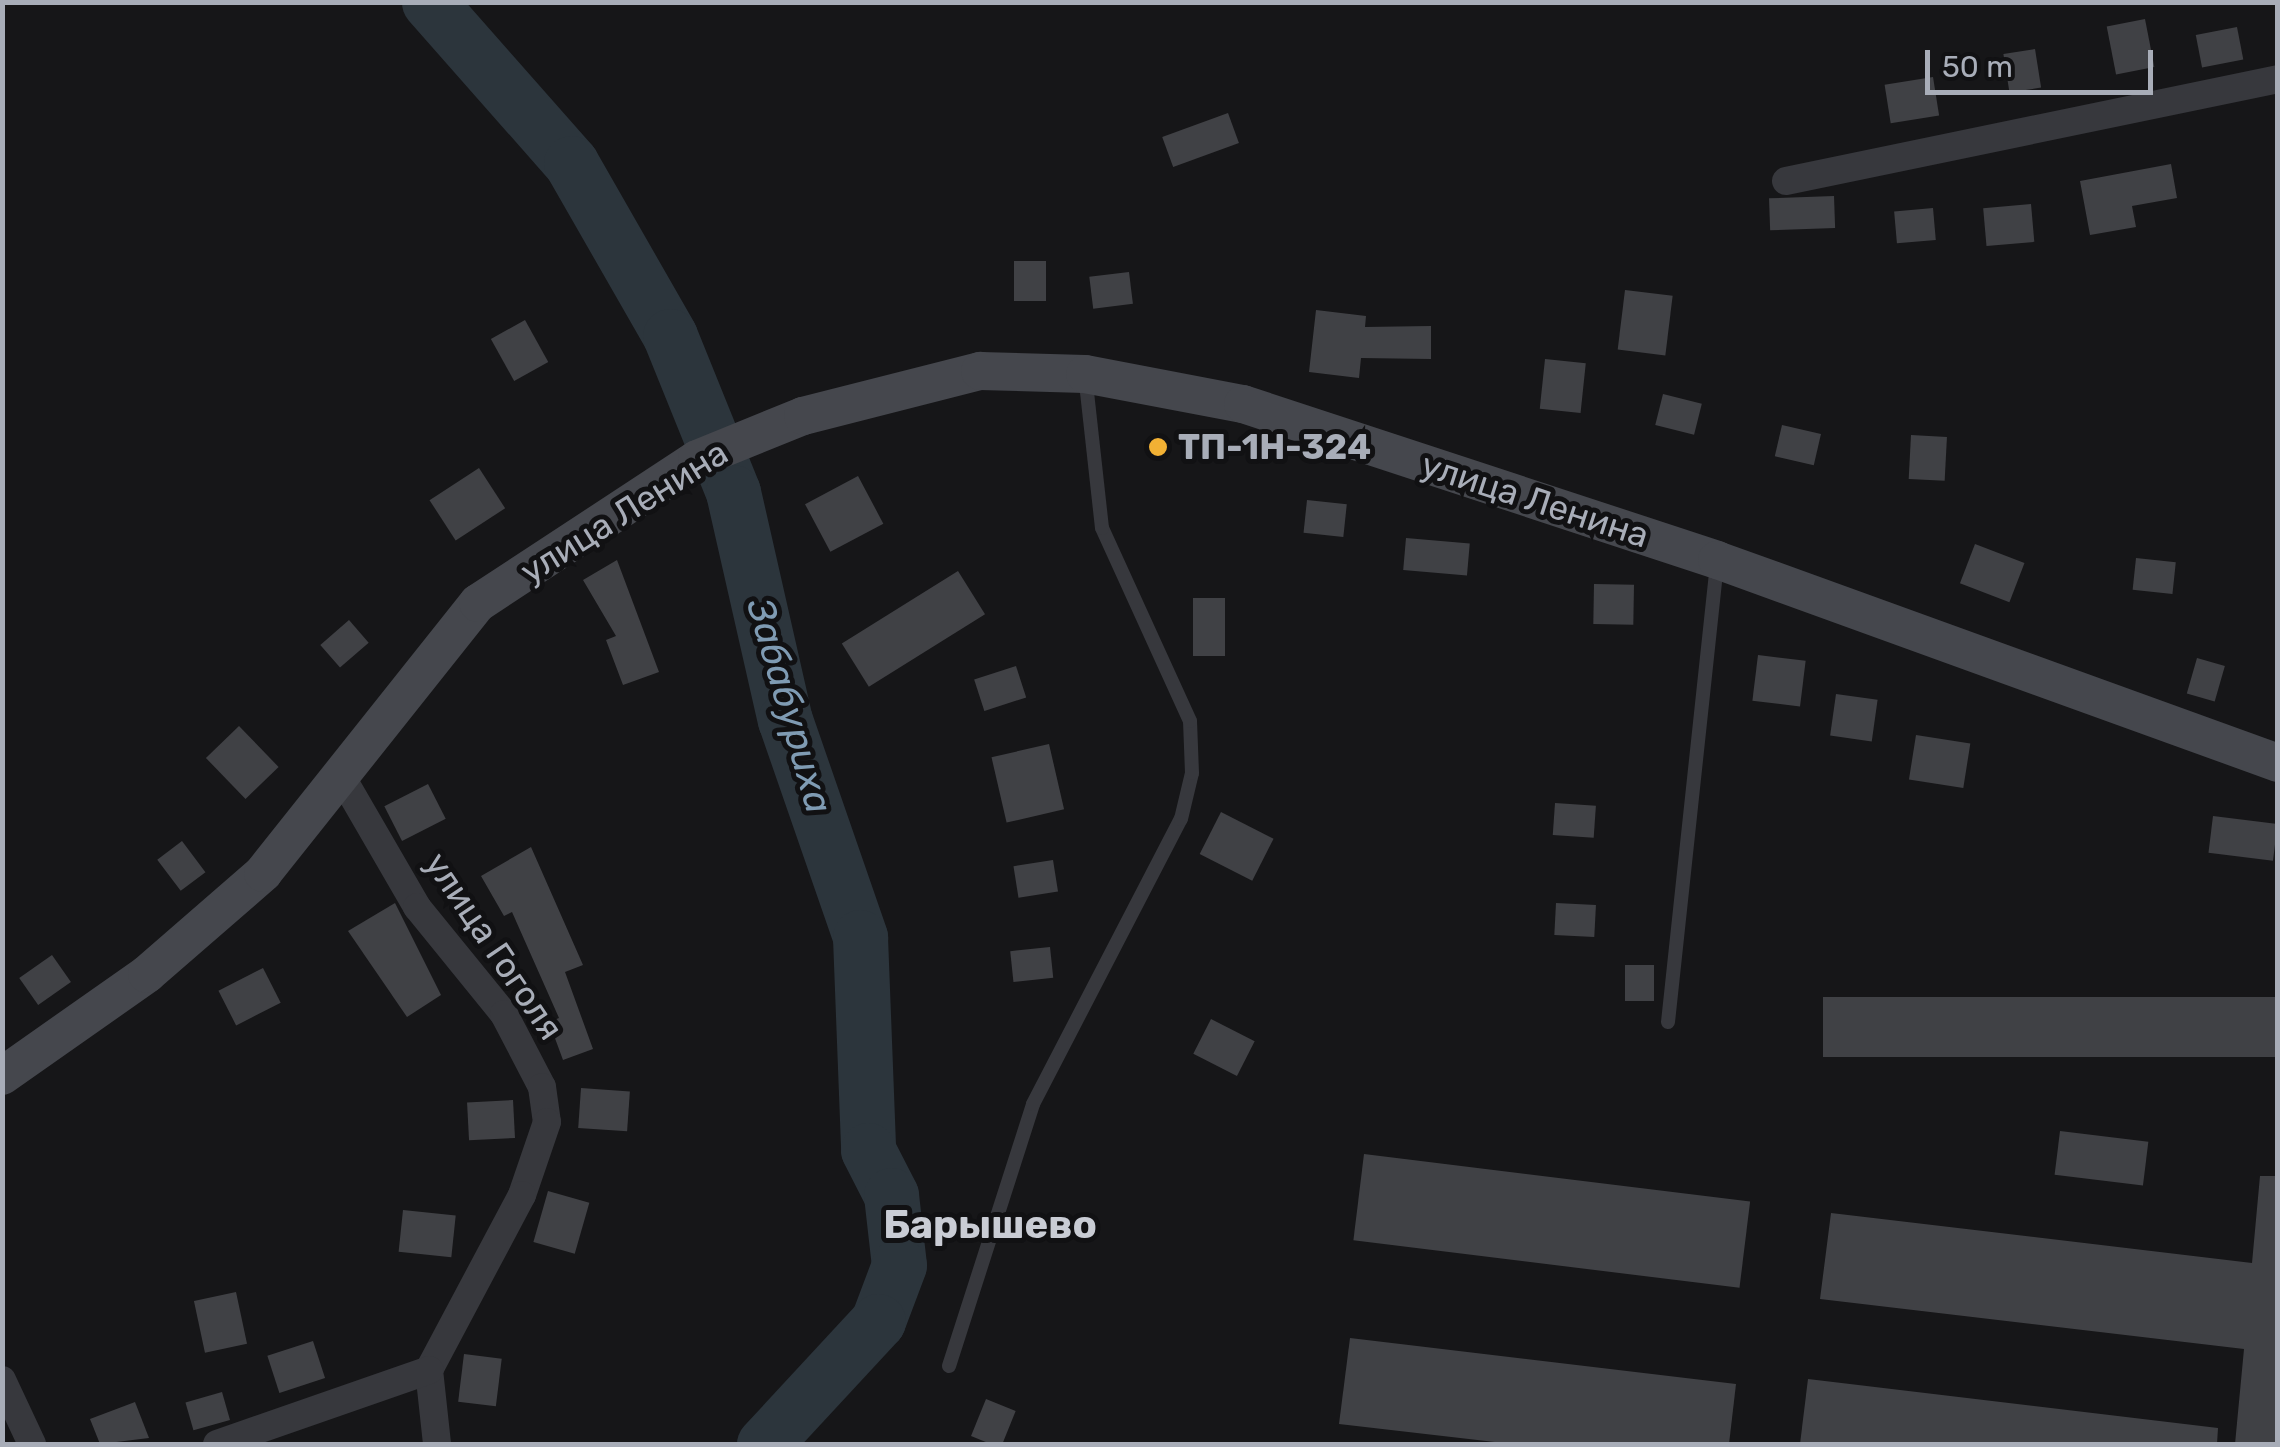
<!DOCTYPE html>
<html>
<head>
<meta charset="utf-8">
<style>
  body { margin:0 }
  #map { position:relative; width:2280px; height:1447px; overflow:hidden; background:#161618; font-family:Rubik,sans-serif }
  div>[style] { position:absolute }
  .river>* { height:55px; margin:-27.5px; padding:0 27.5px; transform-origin:27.5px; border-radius:27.5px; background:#2c353c }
  .building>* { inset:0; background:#404145; transform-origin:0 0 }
  .service>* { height:14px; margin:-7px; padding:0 7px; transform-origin:7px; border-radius:7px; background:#37383d }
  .minor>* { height:28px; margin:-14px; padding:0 14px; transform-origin:14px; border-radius:14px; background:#37383d }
  .secondary>* { height:38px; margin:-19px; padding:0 19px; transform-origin:19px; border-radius:19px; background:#45474d }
  .dots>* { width:28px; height:28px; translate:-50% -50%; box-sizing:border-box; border:5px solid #111113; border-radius:50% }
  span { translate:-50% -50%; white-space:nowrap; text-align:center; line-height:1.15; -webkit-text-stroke:10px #111113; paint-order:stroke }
  .poi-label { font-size:35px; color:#a8adb8; font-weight:700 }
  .left { translate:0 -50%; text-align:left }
  .street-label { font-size:35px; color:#a8adb8 }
  .water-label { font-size:38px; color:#7f9bb3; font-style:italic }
  .quarter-label { font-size:40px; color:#c9ccd4; font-weight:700 }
  .frame { position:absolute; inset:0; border:5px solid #a8adb8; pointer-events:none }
  .scale { position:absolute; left:1925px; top:50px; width:228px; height:45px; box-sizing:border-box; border:5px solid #a8adb8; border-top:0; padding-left:12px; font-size:30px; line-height:35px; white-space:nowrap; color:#a8adb8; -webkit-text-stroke:8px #111113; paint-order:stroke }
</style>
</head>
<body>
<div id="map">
  <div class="river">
    <div style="left:429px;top:2px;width:215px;rotate:48.6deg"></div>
    <div style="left:571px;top:163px;width:199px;rotate:60.2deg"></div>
    <div style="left:670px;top:336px;width:168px;rotate:68deg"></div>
    <div style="left:733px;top:492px;width:234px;rotate:77.2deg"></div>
    <div style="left:785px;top:720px;width:230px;rotate:70.9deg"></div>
    <div style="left:860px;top:937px;width:213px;rotate:87.8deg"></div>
    <div style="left:868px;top:1150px;width:51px;rotate:62.9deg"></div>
    <div style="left:891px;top:1195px;width:70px;rotate:83.5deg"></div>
    <div style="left:899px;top:1265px;width:60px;rotate:110.6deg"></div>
    <div style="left:878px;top:1321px;width:168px;rotate:132.8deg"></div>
  </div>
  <div class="building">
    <div style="left:2145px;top:19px;width:49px;height:39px;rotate:79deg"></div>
    <div style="left:2237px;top:27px;width:33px;height:42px;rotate:79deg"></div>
    <div style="left:2035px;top:49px;width:39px;height:32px;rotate:81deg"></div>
    <div style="left:1933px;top:77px;width:39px;height:49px;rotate:81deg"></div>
    <div style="left:1228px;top:113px;width:32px;height:70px;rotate:70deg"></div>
    <div style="clip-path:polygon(2171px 164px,2177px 198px,2132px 206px,2136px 227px,2090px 235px,2080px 181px)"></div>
    <div style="left:1834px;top:196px;width:32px;height:65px;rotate:88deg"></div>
    <div style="left:2031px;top:204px;width:38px;height:48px;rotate:85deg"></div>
    <div style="left:1933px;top:208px;width:32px;height:39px;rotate:85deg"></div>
    <div style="left:1014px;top:261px;width:32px;height:40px"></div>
    <div style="left:1129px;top:272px;width:32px;height:40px;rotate:83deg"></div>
    <div style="left:1625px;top:290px;width:48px;height:60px;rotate:7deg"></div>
    <div style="clip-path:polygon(1316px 310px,1366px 316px,1365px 327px,1431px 326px,1431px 359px,1361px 358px,1359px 378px,1309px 372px)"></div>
    <div style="left:525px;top:320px;width:48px;height:39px;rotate:61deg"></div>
    <div style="left:1545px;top:359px;width:41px;height:50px;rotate:6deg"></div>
    <div style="left:1663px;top:394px;width:40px;height:32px;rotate:14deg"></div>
    <div style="left:1782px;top:425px;width:40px;height:32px;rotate:13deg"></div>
    <div style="left:1911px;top:435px;width:36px;height:44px;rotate:3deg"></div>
    <div style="left:479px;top:468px;width:48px;height:59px;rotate:57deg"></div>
    <div style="left:858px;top:476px;width:54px;height:60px;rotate:62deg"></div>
    <div style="left:1307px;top:500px;width:40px;height:33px;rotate:6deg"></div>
    <div style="left:1406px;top:538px;width:64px;height:32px;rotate:5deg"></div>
    <div style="left:1975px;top:544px;width:53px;height:42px;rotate:21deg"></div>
    <div style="left:2136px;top:558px;width:40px;height:32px;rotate:6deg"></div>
    <div style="clip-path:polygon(617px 560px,659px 672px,623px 685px,606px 640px,616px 636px,583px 580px)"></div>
    <div style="left:958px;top:571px;width:51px;height:137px;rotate:58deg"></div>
    <div style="left:1594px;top:584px;width:40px;height:40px;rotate:1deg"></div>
    <div style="left:1193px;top:598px;width:32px;height:58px"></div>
    <div style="left:349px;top:620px;width:30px;height:38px;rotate:49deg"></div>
    <div style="left:1758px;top:655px;width:48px;height:46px;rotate:7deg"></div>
    <div style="left:2197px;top:658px;width:29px;height:37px;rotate:16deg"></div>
    <div style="left:1016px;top:666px;width:33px;height:44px;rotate:72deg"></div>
    <div style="left:1836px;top:694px;width:42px;height:42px;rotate:8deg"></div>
    <div style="left:239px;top:726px;width:57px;height:46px;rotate:46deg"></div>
    <div style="left:1916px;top:735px;width:55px;height:45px;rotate:9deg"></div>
    <div style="left:1049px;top:744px;width:67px;height:59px;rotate:77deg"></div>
    <div style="left:428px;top:784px;width:39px;height:49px;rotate:63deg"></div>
    <div style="left:1555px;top:803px;width:41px;height:32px;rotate:4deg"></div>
    <div style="left:1221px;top:812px;width:59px;height:47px;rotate:27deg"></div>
    <div style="left:2213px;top:816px;width:65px;height:37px;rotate:7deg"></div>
    <div style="left:182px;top:841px;width:39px;height:31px;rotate:53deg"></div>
    <div style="clip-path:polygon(531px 847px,583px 965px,565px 972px,593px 1049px,563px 1060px,549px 1022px,559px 1018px,512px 912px,504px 916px,481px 876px)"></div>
    <div style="left:1053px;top:860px;width:32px;height:40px;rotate:81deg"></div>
    <div style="clip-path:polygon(395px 903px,441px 995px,407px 1017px,348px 931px)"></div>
    <div style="left:1556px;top:903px;width:40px;height:32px;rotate:3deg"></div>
    <div style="left:1050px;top:947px;width:31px;height:40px;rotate:84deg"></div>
    <div style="left:52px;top:955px;width:33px;height:40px;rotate:55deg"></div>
    <div style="left:1625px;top:965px;width:29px;height:36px"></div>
    <div style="left:263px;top:968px;width:39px;height:50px;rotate:63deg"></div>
    <div style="left:2278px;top:997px;width:60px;height:455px;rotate:90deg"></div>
    <div style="left:1211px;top:1019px;width:49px;height:39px;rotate:27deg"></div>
    <div style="left:581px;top:1088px;width:49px;height:40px;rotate:4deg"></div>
    <div style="left:513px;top:1100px;width:38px;height:46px;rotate:87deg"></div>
    <div style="left:2060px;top:1131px;width:89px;height:44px;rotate:7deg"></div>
    <div style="left:1364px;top:1154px;width:389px;height:87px;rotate:7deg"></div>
    <div style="clip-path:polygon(2260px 1176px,2278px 1176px,2278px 1444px,2235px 1444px,2244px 1349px,1820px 1299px,1831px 1213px,2252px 1263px)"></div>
    <div style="left:548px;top:1191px;width:43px;height:53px;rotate:16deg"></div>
    <div style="left:403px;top:1210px;width:53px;height:42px;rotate:6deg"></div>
    <div style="left:236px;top:1292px;width:53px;height:43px;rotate:78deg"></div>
    <div style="clip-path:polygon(1350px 1338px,1736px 1384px,1729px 1444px,1512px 1444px,1339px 1424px)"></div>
    <div style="left:313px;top:1341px;width:39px;height:48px;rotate:72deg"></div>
    <div style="left:464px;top:1354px;width:38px;height:48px;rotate:7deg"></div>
    <div style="clip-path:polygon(1808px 1379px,2218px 1428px,2217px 1444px,1800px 1444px)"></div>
    <div style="left:222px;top:1392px;width:29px;height:38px;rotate:74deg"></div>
    <div style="left:986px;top:1399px;width:32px;height:40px;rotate:22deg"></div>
    <div style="clip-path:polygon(135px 1402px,149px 1438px,100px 1444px,90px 1419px)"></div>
  </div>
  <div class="service">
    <div style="left:1668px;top:1022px;width:464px;rotate:-83.9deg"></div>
    <div style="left:949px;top:1366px;width:275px;rotate:-72.2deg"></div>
    <div style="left:1033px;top:1104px;width:321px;rotate:-62.6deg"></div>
    <div style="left:1181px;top:819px;width:47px;rotate:-76.6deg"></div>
    <div style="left:1192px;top:773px;width:52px;rotate:-92.2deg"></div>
    <div style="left:1190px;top:721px;width:212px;rotate:-114.5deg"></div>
    <div style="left:1102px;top:528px;width:154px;rotate:-96.3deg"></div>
  </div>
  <div class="minor">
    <div style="left:1786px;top:181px;width:502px;rotate:-11.71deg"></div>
    <div style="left:340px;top:774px;width:154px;rotate:59.9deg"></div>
    <div style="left:417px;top:907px;width:138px;rotate:50.9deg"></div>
    <div style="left:504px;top:1014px;width:82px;rotate:62.5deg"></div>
    <div style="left:542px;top:1087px;width:35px;rotate:82deg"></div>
    <div style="left:547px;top:1122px;width:77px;rotate:108.9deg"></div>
    <div style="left:522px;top:1195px;width:198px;rotate:118deg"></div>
    <div style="left:429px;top:1370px;width:74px;rotate:83.8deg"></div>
    <div style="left:2px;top:1380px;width:71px;rotate:64.9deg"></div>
    <div style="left:217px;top:1444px;width:225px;rotate:-19.2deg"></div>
  </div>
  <div class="secondary">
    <div style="left:2px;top:1076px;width:177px;rotate:-35.1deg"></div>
    <div style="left:147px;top:974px;width:154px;rotate:-41deg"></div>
    <div style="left:263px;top:873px;width:345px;rotate:-51.5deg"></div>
    <div style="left:478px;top:603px;width:262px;rotate:-33.3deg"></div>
    <div style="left:697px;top:459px;width:114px;rotate:-22.1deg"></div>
    <div style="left:803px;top:416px;width:183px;rotate:-14.3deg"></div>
    <div style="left:980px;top:371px;width:105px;rotate:1.6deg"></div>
    <div style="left:1085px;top:374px;width:161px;rotate:10.8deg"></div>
    <div style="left:1243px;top:404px;width:499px;rotate:18.2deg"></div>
    <div style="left:1717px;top:560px;width:597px;rotate:19.89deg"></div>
  </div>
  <div class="dots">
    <div style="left:1158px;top:447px;background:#f2b134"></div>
  </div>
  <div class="poi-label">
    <span class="left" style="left:1178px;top:447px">ТП-1Н-324</span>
  </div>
  <div class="street-label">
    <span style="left:1535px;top:500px;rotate:18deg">улица Ленина</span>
    <span style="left:624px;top:512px;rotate:-32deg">улица Ленина</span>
    <span style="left:494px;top:946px;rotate:56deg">улица Гоголя</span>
  </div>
  <div class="water-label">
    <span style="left:789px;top:706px;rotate:74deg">Забабуриха</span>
  </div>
  <div class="quarter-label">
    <span style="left:990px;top:1225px">Барышево</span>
  </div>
  <div class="frame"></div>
  <div class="scale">50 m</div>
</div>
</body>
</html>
